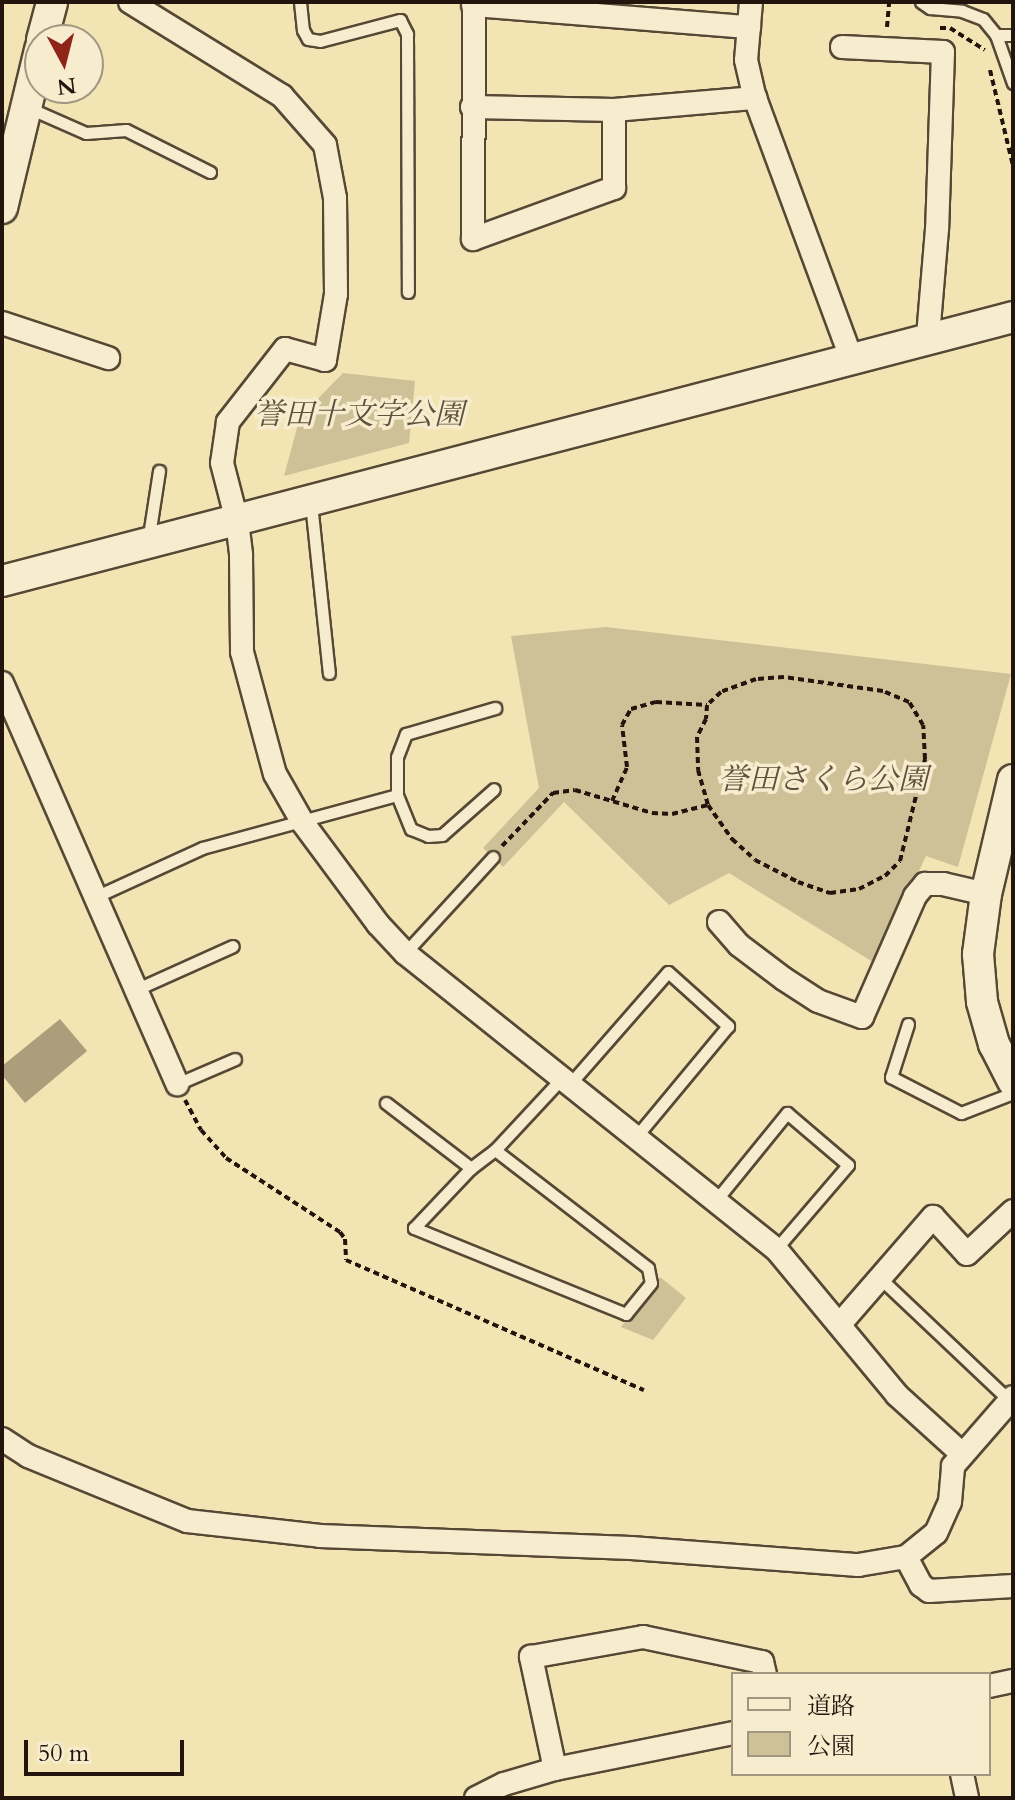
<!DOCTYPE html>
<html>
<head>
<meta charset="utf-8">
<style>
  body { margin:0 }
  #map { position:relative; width:1015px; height:1800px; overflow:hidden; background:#f2e4b3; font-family:Cardo,"Noto Serif JP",serif }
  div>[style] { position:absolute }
  .green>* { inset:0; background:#cfc197 }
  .water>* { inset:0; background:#ac9d7b }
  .path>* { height:4px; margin-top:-2px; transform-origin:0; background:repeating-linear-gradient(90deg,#23140d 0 6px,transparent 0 10px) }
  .roads { filter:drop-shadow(2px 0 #574836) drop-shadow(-2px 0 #574836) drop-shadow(0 2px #574836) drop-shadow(0 -2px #574836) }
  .lane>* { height:11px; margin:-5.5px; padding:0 5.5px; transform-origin:5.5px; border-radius:5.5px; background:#f7edce }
  .street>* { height:22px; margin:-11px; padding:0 11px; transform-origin:11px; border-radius:11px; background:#f7edce }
  .secondary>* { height:30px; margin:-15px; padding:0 15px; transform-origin:15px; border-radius:15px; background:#f7edce }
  span { translate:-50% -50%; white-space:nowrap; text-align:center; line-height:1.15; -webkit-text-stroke:7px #f7edce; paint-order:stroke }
  .park-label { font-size:30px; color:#5f513d; font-style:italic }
  .frame { position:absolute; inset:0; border:4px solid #23140d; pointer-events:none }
  .legend { position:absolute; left:731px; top:1672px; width:260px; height:104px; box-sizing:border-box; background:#f7edce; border:2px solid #a29681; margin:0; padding:10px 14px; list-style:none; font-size:24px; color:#23140d }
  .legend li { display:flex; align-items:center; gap:16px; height:40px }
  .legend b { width:40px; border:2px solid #a29681 }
  .north { position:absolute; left:24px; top:24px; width:80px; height:80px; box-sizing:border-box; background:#f7edce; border:2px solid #a29681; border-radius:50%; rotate:173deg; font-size:22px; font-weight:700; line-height:32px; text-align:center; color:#23140d }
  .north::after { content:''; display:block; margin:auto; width:28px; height:36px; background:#8f2418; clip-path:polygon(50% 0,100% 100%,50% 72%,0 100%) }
  .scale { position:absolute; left:24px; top:1740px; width:160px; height:36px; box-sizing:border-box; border:4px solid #23140d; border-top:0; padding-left:10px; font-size:24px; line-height:28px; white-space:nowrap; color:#23140d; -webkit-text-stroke:6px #f7edce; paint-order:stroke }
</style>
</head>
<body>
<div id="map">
  <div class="green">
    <div style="clip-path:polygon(343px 373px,415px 381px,409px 443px,284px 476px,300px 417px)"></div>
    <div style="clip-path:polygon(606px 627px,1011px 674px,958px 867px,926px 856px,876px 964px,729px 873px,669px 905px,564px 802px,503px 867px,483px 848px,539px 788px,511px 636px)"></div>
    <div style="clip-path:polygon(660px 1277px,686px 1298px,653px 1340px,621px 1327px)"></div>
  </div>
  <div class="water">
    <div style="clip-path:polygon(60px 1019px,87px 1051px,25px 1103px,2px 1075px,2px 1066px)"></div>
  </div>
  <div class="path">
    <div style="left:887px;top:27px;width:25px;rotate:-85deg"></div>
    <div style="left:940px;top:28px;width:10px"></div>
    <div style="left:950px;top:28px;width:41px;rotate:32.2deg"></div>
    <div style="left:990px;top:70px;width:99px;rotate:76.5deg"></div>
    <div style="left:612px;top:801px;width:37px;rotate:-66deg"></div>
    <div style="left:627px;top:767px;width:42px;rotate:-96.8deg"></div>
    <div style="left:622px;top:725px;width:18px;rotate:-61deg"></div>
    <div style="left:631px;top:709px;width:26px;rotate:-16deg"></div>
    <div style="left:656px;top:702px;width:51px;rotate:3.4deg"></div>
    <div style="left:502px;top:846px;width:74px;rotate:-46.1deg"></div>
    <div style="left:553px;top:793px;width:22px;rotate:-8deg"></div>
    <div style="left:575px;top:790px;width:80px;rotate:16.6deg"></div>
    <div style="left:652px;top:813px;width:20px;rotate:3deg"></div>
    <div style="left:672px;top:814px;width:37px;rotate:-14deg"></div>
    <div style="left:708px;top:805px;width:42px;rotate:54.8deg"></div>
    <div style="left:732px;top:839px;width:31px;rotate:42deg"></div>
    <div style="left:755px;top:860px;width:48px;rotate:27.1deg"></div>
    <div style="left:798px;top:882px;width:34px;rotate:19deg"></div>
    <div style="left:830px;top:893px;width:29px;rotate:-8deg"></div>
    <div style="left:859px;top:889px;width:29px;rotate:-27deg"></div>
    <div style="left:885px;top:876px;width:21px;rotate:-45deg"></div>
    <div style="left:900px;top:861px;width:105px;rotate:-76.2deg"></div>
    <div style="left:925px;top:759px;width:34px;rotate:-93deg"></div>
    <div style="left:923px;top:725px;width:27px;rotate:-121deg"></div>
    <div style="left:909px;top:702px;width:28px;rotate:-157deg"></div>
    <div style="left:883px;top:691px;width:100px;rotate:-172deg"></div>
    <div style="left:784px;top:677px;width:28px;rotate:176deg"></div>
    <div style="left:756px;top:679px;width:37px;rotate:160deg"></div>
    <div style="left:721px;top:692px;width:19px;rotate:137deg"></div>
    <div style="left:707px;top:705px;width:14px;rotate:94deg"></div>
    <div style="left:706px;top:719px;width:20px;rotate:117deg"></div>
    <div style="left:697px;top:737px;width:33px;rotate:88deg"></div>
    <div style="left:698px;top:770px;width:36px;rotate:74deg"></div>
    <div style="left:185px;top:1100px;width:34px;rotate:62deg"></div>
    <div style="left:201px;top:1130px;width:38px;rotate:48deg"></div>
    <div style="left:226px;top:1158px;width:136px;rotate:33deg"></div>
    <div style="left:340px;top:1232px;width:9px;rotate:54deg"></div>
    <div style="left:345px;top:1239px;width:21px;rotate:87deg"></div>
    <div style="left:346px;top:1260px;width:325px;rotate:23.6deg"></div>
  </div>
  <div class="roads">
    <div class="lane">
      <div style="left:300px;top:2px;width:28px;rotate:84deg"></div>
      <div style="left:303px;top:30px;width:10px;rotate:61deg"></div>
      <div style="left:308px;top:39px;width:12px;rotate:9deg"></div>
      <div style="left:320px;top:41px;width:83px;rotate:-14.7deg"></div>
      <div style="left:400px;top:20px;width:16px;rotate:63deg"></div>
      <div style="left:407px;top:34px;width:258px;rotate:89.8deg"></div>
      <div style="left:921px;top:2px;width:11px;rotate:34deg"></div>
      <div style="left:930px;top:8px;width:32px;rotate:5deg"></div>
      <div style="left:962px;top:11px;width:22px;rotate:21deg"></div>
      <div style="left:983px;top:19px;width:21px;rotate:51deg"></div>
      <div style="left:996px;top:35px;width:51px;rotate:70.5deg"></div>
      <div style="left:996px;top:35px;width:17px"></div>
      <div style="left:29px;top:108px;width:62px;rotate:23.7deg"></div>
      <div style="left:86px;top:133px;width:40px;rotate:-4.3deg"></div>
      <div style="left:126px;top:130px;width:94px;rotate:26.6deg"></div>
      <div style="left:311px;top:503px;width:171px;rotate:84deg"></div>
      <div style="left:148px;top:542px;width:72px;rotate:-81.2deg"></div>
      <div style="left:397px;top:795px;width:37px;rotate:68deg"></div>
      <div style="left:411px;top:829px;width:18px;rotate:22deg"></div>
      <div style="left:428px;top:836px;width:14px;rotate:-4deg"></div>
      <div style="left:442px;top:835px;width:69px;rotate:-41.5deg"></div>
      <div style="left:95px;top:897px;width:118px;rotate:-24.6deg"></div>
      <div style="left:202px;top:848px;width:202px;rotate:-15.2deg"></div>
      <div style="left:397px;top:795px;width:38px;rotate:-90deg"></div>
      <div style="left:397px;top:757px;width:25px;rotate:-69deg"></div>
      <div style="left:406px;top:734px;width:93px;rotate:-16.3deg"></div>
      <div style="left:405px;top:953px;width:130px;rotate:-47.5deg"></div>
      <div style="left:135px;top:990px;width:107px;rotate:-24.2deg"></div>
      <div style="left:908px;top:1024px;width:56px;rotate:107.8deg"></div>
      <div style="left:891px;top:1077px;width:79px;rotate:27.2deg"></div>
      <div style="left:961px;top:1113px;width:56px;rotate:-21deg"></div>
      <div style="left:177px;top:1084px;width:63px;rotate:-23.3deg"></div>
      <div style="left:569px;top:1085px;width:150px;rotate:-48.8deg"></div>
      <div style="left:668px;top:972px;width:81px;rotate:42deg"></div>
      <div style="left:728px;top:1026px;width:144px;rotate:129.7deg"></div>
      <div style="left:386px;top:1103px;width:107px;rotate:37.4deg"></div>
      <div style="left:495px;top:1150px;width:193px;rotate:37.6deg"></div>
      <div style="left:648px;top:1268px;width:15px;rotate:79deg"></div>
      <div style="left:651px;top:1283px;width:40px;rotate:129deg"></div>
      <div style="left:626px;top:1314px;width:229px;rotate:-157.9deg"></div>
      <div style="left:414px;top:1228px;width:83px;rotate:-46.5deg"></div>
      <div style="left:471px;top:1168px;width:30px;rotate:-37deg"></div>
      <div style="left:495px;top:1150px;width:97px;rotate:-47.1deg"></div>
      <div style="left:717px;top:1199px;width:111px;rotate:-50.9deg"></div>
      <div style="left:787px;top:1113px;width:80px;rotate:40.4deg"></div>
      <div style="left:848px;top:1165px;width:111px;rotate:130.6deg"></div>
      <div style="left:881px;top:1279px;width:176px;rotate:43.4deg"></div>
    </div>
    <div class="street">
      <div style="left:130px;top:2px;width:179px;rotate:31.7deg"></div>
      <div style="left:282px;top:96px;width:65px;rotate:48.7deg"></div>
      <div style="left:325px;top:145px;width:54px;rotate:79.3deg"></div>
      <div style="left:335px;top:198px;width:96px;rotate:89.4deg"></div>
      <div style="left:336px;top:294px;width:67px;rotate:99.5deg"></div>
      <div style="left:325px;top:360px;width:41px;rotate:-164.6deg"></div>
      <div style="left:285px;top:349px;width:93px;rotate:128deg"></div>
      <div style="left:228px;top:422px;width:41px;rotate:98.3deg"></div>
      <div style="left:222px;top:463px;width:60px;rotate:75.5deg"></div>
      <div style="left:237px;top:521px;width:34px;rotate:83deg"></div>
      <div style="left:241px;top:555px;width:97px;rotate:89.4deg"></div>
      <div style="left:242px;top:652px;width:126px;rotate:74.9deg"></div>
      <div style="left:275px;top:774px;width:56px;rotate:60.3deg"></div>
      <div style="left:303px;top:823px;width:126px;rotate:53.4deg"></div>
      <div style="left:378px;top:924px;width:40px;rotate:47deg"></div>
      <div style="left:405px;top:953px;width:475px;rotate:38.6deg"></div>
      <div style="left:776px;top:1249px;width:190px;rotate:50.3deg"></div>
      <div style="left:897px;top:1395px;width:86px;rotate:42.2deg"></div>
      <div style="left:474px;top:2px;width:237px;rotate:90.2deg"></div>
      <div style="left:473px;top:239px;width:150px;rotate:-19.9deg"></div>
      <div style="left:614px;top:188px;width:78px;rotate:-90deg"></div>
      <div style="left:751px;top:2px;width:58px;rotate:94.9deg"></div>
      <div style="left:746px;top:60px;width:39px;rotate:77deg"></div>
      <div style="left:755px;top:98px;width:276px;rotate:69.7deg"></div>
      <div style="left:473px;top:5px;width:277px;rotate:4.6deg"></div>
      <div style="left:842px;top:47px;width:101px;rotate:2.8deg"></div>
      <div style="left:943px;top:52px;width:177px;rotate:91.9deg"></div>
      <div style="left:937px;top:229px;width:107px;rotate:94.8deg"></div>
      <div style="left:472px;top:107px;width:142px;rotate:1.2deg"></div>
      <div style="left:614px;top:110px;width:142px;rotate:-4.9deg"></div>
      <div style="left:2px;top:323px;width:112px;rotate:18.3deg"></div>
      <div style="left:2px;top:683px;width:438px;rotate:66.4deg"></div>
      <div style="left:719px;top:922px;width:30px;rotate:49deg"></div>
      <div style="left:739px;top:945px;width:56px;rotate:37.1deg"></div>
      <div style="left:784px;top:979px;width:40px;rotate:32.9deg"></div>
      <div style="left:818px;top:1001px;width:47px;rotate:20deg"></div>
      <div style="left:862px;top:1017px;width:132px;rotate:-66.3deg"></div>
      <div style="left:915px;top:896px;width:16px;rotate:-50deg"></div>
      <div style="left:925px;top:884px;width:18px"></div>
      <div style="left:943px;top:884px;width:44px;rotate:13.1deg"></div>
      <div style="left:840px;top:1324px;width:142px;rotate:-49deg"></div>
      <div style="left:933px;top:1217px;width:50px;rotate:47.4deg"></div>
      <div style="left:967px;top:1254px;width:63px;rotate:-43.1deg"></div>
      <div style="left:2px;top:1439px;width:31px;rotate:33deg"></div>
      <div style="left:28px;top:1456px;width:172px;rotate:22.2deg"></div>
      <div style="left:187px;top:1521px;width:134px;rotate:6.4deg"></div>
      <div style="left:320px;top:1536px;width:311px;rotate:2.2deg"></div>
      <div style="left:631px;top:1548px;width:228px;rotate:4.3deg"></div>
      <div style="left:858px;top:1565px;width:49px;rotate:-9.5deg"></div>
      <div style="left:906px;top:1557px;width:38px;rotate:-39deg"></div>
      <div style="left:936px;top:1533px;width:34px;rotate:-66deg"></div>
      <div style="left:950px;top:1502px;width:36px;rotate:-85deg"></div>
      <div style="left:953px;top:1466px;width:91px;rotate:-49deg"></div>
      <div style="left:906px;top:1557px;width:32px;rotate:62deg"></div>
      <div style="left:921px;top:1585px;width:10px;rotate:37deg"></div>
      <div style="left:929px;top:1591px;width:84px;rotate:-3.4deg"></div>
      <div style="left:989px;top:1686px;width:25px;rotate:-12deg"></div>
      <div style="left:555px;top:1769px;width:115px;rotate:-102.1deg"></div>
      <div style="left:531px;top:1657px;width:114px;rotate:-10.1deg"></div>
      <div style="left:643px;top:1637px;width:122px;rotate:11.9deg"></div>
      <div style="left:762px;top:1662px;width:12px;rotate:76deg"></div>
      <div style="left:962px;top:1774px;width:25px;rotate:78deg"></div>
      <div style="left:476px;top:1798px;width:31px;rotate:-27deg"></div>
      <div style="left:504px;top:1784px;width:53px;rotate:-16.4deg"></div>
      <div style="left:555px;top:1769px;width:182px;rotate:-11.4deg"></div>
    </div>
    <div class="secondary">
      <div style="left:42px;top:40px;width:39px;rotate:-75deg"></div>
      <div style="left:2px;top:208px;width:163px;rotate:-76.5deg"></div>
      <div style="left:2px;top:581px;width:1045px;rotate:-14.63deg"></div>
      <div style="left:1013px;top:780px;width:117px;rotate:103.3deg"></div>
      <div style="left:986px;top:894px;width:61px;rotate:97.6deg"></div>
      <div style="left:978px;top:954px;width:48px;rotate:85.2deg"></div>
      <div style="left:982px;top:1002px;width:44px;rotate:74.1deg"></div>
      <div style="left:994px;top:1044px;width:42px;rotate:62.8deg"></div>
    </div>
  </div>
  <div class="park-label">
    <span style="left:359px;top:415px">誉田十文字公園</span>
    <span style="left:823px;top:780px">誉田さくら公園</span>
  </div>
  <div class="frame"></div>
  <ul class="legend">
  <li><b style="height:10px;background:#f7edce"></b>道路</li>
  <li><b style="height:22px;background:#cfc197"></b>公園</li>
  </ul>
  <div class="north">N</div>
  <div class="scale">50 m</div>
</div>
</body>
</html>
